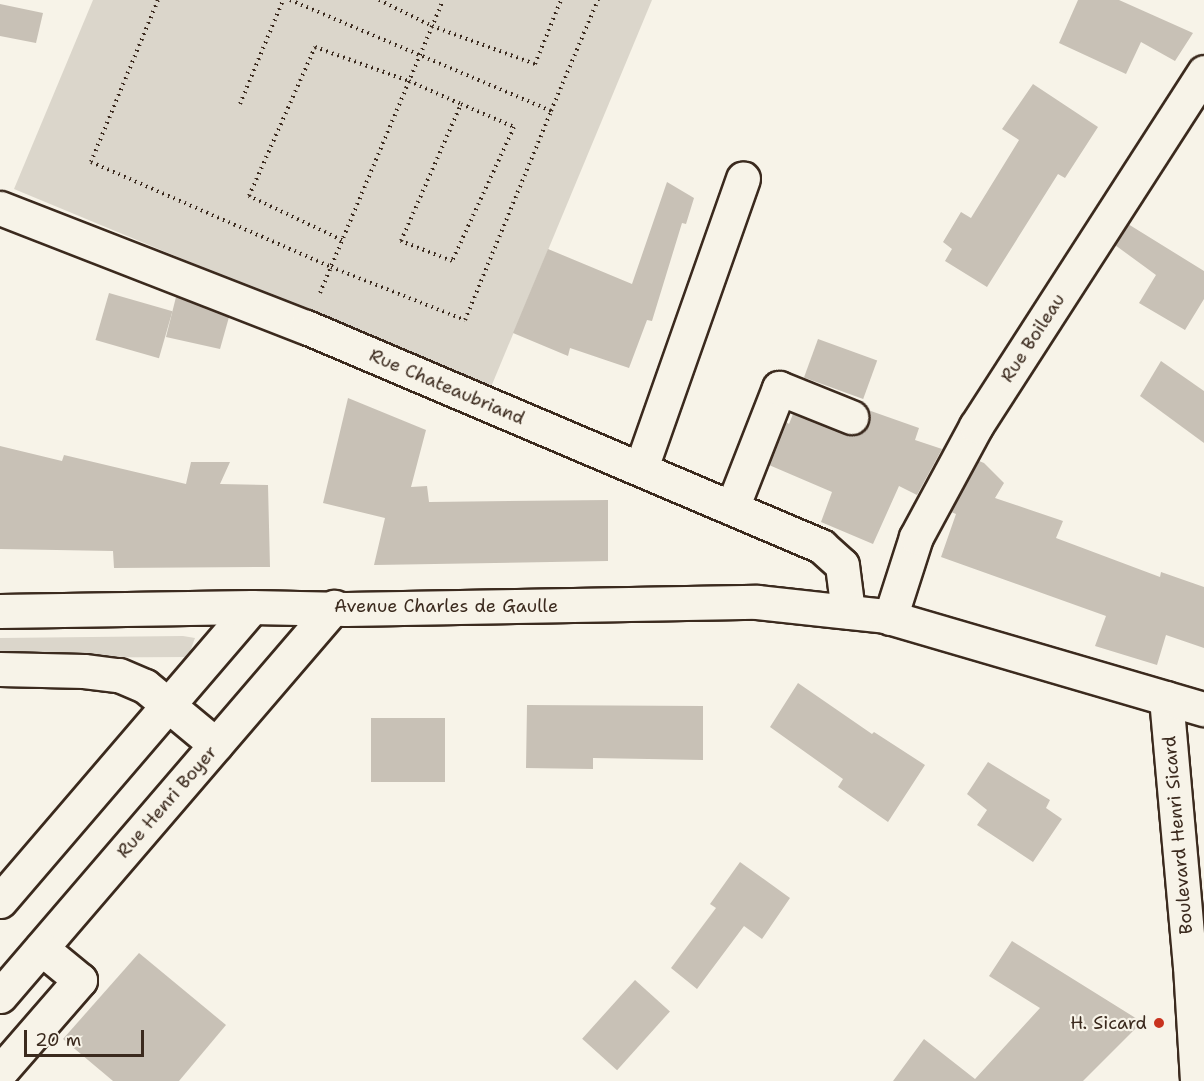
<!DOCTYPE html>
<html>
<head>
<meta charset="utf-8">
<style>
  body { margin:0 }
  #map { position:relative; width:1204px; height:1081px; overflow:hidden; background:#f7f3e8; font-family:"Shantell Sans",sans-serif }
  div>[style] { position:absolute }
  .green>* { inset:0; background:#dbd6cb }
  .building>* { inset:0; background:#c8c1b6; transform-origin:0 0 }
  .path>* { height:4px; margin-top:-2px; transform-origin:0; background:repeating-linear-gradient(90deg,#3b2a1e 0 1.5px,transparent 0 6px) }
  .roads { filter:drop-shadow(2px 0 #3b2a1e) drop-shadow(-2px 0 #3b2a1e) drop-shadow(0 2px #3b2a1e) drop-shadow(0 -2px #3b2a1e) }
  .minor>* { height:33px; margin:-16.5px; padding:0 16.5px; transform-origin:16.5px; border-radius:16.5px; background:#f7f3e8 }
  .major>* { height:33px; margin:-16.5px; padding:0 16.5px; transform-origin:16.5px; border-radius:16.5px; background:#f7f3e8 }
  .dots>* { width:16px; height:16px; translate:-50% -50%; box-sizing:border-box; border:3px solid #f7f3e8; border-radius:50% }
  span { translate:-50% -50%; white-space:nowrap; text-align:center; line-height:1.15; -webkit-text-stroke:4.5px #f7f3e8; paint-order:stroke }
  .street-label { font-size:18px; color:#3b2a1e }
  .poi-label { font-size:18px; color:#3b2a1e }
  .right { translate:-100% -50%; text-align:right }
  .scale { position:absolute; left:24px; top:1030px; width:120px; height:27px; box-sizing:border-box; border:3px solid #3b2a1e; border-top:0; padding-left:8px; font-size:18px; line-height:21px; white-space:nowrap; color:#3b2a1e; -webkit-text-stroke:4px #f7f3e8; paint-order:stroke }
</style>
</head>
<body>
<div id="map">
  <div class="green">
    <div style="clip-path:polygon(93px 0,652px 0,491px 387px,14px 189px)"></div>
    <div style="clip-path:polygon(183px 636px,195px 638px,188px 657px,0 658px,0 638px)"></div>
  </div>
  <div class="building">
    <div style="clip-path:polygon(1078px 0,1119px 0,1193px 33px,1175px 61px,1141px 42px,1126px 74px,1059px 43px)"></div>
    <div style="clip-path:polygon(0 4px,43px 13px,36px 43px,0 36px)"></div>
    <div style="clip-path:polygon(1033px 84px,1098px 127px,1065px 178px,1058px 174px,987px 287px,945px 261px,952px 249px,943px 242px,961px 212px,971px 218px,1019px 140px,1002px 129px)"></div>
    <div style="clip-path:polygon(667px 182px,694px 198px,686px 224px,682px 223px,652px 321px,647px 320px,629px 368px,570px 348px,568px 356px,513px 333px,548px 249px,632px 284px)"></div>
    <div style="clip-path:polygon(1128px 224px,1204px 271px,1204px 299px,1185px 330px,1139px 303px,1156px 275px,1115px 245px)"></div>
    <div style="left:109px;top:293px;width:66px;height:49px;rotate:16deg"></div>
    <div style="clip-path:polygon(176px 297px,229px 317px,220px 349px,166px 337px)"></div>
    <div style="left:818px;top:339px;width:63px;height:41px;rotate:20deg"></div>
    <div style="clip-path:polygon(1161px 361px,1204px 391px,1204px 443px,1140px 396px)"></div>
    <div style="clip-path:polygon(348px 398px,426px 430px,411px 487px,427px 486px,429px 502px,608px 500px,608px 561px,374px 565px,385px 518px,323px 503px)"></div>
    <div style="clip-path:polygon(868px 410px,919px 428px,915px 440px,942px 449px,917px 495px,899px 486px,873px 544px,821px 522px,832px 492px,769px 465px,786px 422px,789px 424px,793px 414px,853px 436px,862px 432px,868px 425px)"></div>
    <div style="clip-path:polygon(0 446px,62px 461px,64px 455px,186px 484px,191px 462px,230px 462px,220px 484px,268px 485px,270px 567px,114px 568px,113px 551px,0 549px)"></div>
    <div style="clip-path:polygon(979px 461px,984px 463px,1004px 483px,995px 498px,1063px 521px,1056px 538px,1160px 577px,1161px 572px,1204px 587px,1204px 648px,1166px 635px,1157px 665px,1095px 646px,1106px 616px,941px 557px,956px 514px,951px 512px)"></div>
    <div style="clip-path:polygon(798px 683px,872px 734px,874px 732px,925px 765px,888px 822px,838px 787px,843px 779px,770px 727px)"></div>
    <div style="clip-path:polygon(527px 705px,703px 706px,703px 760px,593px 758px,593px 769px,526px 768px)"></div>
    <div style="left:371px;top:718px;width:74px;height:64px"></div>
    <div style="clip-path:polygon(988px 762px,1050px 800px,1046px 808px,1062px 819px,1033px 862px,977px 825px,987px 810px,967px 794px)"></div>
    <div style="clip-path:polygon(740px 862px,790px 898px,762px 939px,744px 926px,697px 989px,671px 968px,716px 908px,710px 904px)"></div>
    <div style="clip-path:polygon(1012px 941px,1142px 1022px,1083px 1081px,893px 1081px,924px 1039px,975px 1079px,1040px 1008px,989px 976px)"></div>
    <div style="clip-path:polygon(139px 953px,226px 1025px,179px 1081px,113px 1081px,63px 1039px)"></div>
    <div style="left:635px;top:980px;width:47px;height:79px;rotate:42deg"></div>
  </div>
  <div class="path">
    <div style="left:158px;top:0;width:175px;rotate:112.5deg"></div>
    <div style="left:91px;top:162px;width:262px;rotate:23.6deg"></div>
    <div style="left:331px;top:267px;width:144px;rotate:21.6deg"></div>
    <div style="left:465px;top:320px;width:226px;rotate:-67.6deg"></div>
    <div style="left:290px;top:0;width:284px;rotate:23deg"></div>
    <div style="left:551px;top:111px;width:121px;rotate:-67.1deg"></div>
    <div style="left:379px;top:0;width:59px;rotate:26.1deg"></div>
    <div style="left:432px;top:26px;width:110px;rotate:20.3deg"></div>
    <div style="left:535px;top:64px;width:69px;rotate:-67.9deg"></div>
    <div style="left:240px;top:104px;width:113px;rotate:-67.5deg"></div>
    <div style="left:342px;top:240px;width:103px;rotate:-154.7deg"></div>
    <div style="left:249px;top:196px;width:163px;rotate:-66.1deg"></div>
    <div style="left:315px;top:47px;width:100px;rotate:19.9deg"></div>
    <div style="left:409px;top:81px;width:57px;rotate:23.9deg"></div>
    <div style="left:461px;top:104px;width:58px;rotate:23.5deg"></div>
    <div style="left:514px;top:127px;width:148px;rotate:114.8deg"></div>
    <div style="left:452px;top:261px;width:55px;rotate:-158.6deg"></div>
    <div style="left:401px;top:241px;width:150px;rotate:-66.3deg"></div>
    <div style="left:320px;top:293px;width:318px;rotate:-67.2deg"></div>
  </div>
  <div class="roads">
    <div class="minor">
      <div style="left:0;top:208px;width:328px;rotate:21.3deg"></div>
      <div style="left:306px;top:327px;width:560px;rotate:23.04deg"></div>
      <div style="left:821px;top:546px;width:28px;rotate:42deg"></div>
      <div style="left:842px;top:565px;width:47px;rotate:82.7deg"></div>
      <div style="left:641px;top:468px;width:307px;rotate:-70.6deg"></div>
      <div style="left:732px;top:508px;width:129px;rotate:-68.6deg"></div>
      <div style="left:779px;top:388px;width:78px;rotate:21.9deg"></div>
      <div style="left:890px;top:618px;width:85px;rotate:-72.2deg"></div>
      <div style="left:916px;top:537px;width:126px;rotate:-61.6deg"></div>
      <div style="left:976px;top:426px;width:421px;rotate:-57.2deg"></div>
      <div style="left:0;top:669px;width:84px;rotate:1.4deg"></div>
      <div style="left:84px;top:671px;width:35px;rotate:7deg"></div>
      <div style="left:119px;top:675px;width:28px;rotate:23deg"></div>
      <div style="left:145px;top:686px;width:92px;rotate:39.7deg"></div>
      <div style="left:1166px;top:698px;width:269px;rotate:84.9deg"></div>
      <div style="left:1190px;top:966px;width:115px;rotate:86.5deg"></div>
      <div style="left:0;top:901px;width:387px;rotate:-49.4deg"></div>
      <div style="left:0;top:996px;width:513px;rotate:-49.35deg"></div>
      <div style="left:0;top:1072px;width:122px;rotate:-49deg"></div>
      <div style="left:80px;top:980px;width:50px;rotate:-140.6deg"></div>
    </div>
    <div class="major">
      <div style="left:0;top:611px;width:252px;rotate:-0.9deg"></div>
      <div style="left:252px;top:607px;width:94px;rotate:1.2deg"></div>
      <div style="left:346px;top:609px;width:411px;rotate:-1deg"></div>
      <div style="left:757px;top:602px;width:129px;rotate:6.2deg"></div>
      <div style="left:885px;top:616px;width:332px;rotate:16.3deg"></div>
    </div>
  </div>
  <div class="dots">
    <div style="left:1159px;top:1023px;background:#c8321e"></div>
  </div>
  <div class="street-label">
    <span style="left:1033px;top:338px;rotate:-57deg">Rue Boileau</span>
    <span style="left:447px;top:387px;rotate:23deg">Rue Chateaubriand</span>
    <span style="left:446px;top:606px">Avenue Charles de Gaulle</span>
    <span style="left:167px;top:802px;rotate:-49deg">Rue Henri Boyer</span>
    <span style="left:1178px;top:835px;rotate:-95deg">Boulevard Henri Sicard</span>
  </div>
  <div class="poi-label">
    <span class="right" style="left:1147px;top:1023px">H. Sicard</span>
  </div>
  <div class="scale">20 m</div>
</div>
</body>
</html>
